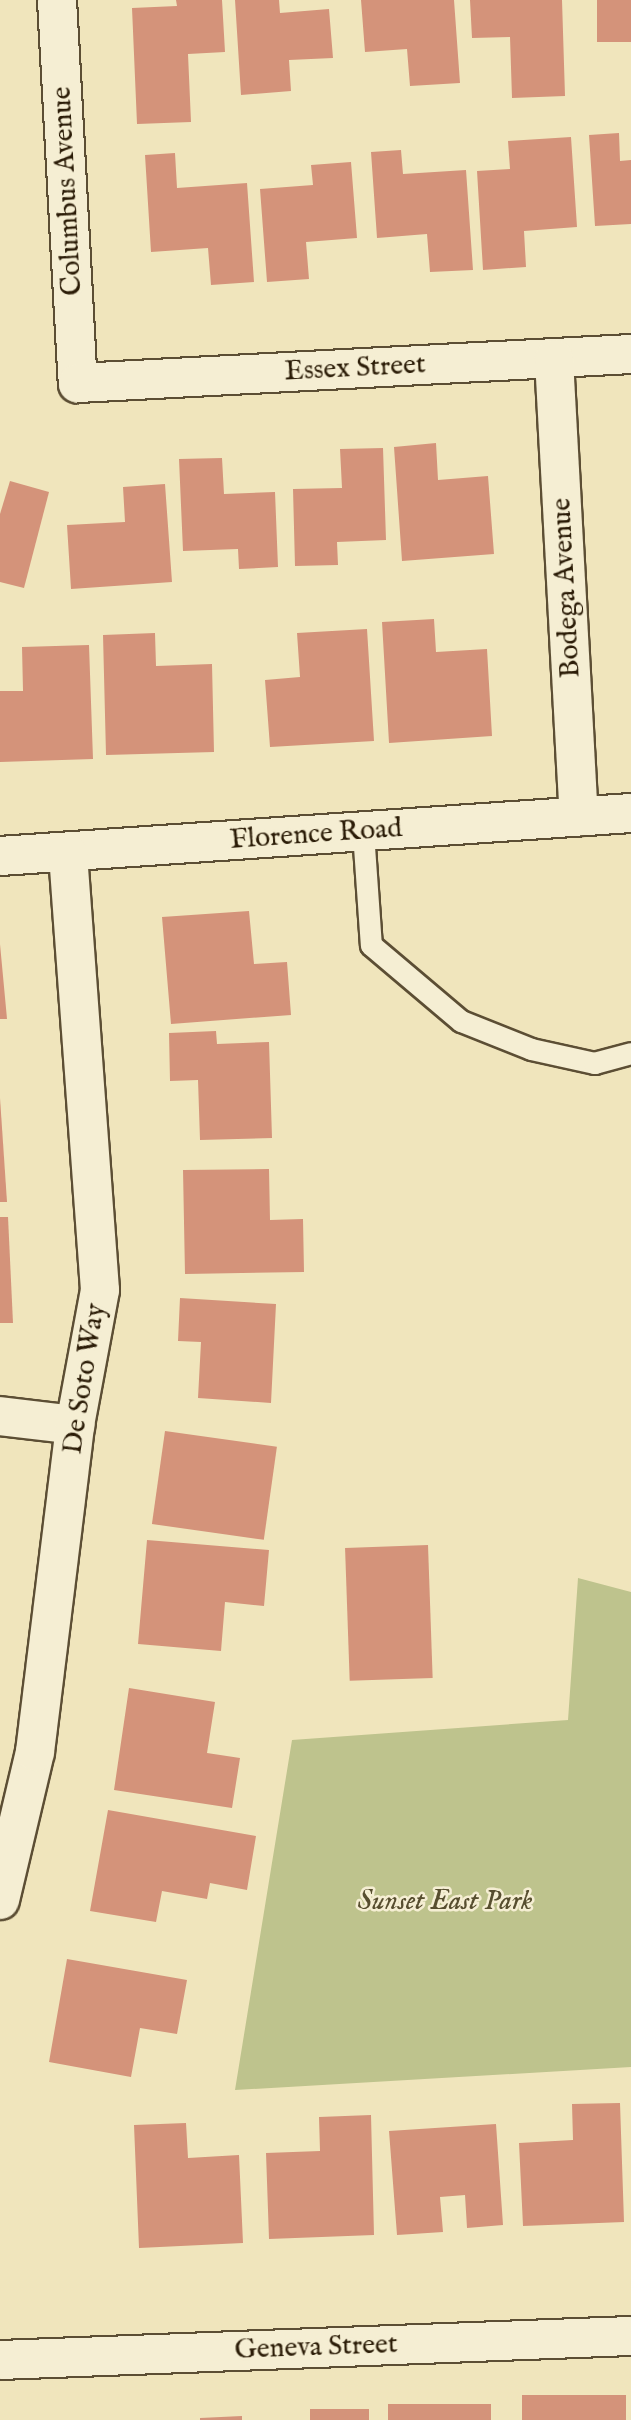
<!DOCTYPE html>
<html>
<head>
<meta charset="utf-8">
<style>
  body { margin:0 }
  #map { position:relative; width:631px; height:2420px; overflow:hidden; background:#f0e5bc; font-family:"IM FELL English",serif }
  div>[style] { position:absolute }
  .green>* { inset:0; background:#bec38d }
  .building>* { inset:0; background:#d4937a; transform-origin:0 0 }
  .roads { filter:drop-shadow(2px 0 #5c4e34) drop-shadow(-2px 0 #5c4e34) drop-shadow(0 2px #5c4e34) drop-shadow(0 -2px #5c4e34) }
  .lane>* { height:21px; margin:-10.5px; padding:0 10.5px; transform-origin:10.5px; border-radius:10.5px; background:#f5eed3 }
  .street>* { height:38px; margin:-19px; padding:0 19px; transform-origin:19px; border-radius:19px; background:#f5eed3 }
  span { translate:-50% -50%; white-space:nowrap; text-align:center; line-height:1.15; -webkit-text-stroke:5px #f5eed3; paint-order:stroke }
  .street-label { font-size:28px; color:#2b1c07 }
  .park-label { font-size:28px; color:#574e2f; font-style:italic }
</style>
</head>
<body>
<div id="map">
  <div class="green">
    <div style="clip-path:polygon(578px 1578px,631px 1592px,631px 2067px,235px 2090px,292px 1740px,568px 1720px)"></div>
  </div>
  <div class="building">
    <div style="clip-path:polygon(176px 0,222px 0,225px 52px,188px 54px,191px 122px,137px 124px,132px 8px,177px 6px)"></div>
    <div style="clip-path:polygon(235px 0,279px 0,280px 13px,329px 9px,333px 58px,289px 60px,291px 91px,241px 95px)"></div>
    <div style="clip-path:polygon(361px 0,454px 0,460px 83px,410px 86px,407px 49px,365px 52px)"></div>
    <div style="clip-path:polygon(470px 0,562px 0,565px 96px,512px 98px,510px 37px,472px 38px)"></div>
    <div style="left:597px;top:0;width:34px;height:42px"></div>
    <div style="clip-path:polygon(619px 133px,620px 161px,631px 160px,631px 224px,595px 226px,589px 135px)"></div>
    <div style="clip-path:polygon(571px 137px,577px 227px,524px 231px,526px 267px,483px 270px,477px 171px,510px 169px,508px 141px)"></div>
    <div style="clip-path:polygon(401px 150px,403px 174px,466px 170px,473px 270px,430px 272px,427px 234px,377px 238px,371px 152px)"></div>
    <div style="clip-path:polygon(175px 153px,177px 188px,247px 183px,254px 282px,211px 285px,208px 248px,151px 252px,145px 155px)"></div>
    <div style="clip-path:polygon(351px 162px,357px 238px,306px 242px,309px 279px,267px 282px,260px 189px,313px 185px,311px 165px)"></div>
    <div style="clip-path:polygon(436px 443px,438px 480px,488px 476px,494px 554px,402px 561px,394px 447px)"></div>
    <div style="clip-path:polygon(383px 448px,386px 540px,337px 542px,338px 565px,295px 566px,293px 489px,342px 488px,340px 449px)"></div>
    <div style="clip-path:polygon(222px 458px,224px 494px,275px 492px,278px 567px,239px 569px,238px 549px,183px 551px,179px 459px)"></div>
    <div style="clip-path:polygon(10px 481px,49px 492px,24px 588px,0 582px,0 514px)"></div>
    <div style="clip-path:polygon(165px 484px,172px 582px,71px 589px,67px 525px,125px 522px,123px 487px)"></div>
    <div style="clip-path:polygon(434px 619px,436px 652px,487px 649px,492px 736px,389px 743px,382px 622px)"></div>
    <div style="clip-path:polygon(367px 629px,374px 741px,270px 747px,265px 680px,300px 677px,297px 633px)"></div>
    <div style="clip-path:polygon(155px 633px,156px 666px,212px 664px,214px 752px,106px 755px,103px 635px)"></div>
    <div style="clip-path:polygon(89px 645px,93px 759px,0 762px,0 691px,23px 691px,22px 647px)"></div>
    <div style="clip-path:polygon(249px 911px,254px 964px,287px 962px,291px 1015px,171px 1024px,162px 917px)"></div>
    <div style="clip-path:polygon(0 944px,7px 1019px,0 1019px)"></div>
    <div style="clip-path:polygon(216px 1031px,217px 1044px,269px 1042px,272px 1138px,200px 1140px,198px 1080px,170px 1081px,169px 1033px)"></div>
    <div style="clip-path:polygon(0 1098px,7px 1202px,0 1202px)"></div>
    <div style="clip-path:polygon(269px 1169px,270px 1220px,303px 1219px,304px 1272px,185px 1274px,183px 1170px)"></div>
    <div style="clip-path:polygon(0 1217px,8px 1217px,13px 1323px,0 1323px)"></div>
    <div style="clip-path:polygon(180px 1298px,276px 1304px,271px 1403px,198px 1398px,201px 1342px,178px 1341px)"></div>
    <div style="left:165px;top:1431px;width:113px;height:94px;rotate:8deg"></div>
    <div style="clip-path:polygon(147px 1540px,269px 1550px,264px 1606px,225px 1602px,221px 1651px,138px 1644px)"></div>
    <div style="left:428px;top:1545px;width:133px;height:83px;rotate:88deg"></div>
    <div style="clip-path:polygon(129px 1688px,215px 1702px,207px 1753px,240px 1758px,232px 1808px,114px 1790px)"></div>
    <div style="clip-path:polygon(108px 1810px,256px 1836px,247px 1890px,210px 1883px,207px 1899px,162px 1891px,156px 1922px,90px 1911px)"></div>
    <div style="clip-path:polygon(67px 1959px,187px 1980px,177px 2034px,140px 2028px,131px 2077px,49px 2062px)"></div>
    <div style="clip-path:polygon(620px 2103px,624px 2222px,523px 2226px,519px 2143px,573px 2140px,572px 2104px)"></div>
    <div style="clip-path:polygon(371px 2115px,374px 2235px,269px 2239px,266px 2153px,320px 2151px,319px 2117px)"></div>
    <div style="clip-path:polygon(186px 2123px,188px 2158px,239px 2155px,243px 2243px,139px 2248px,134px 2125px)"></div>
    <div style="clip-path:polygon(496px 2124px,503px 2225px,467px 2228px,465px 2195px,440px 2197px,443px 2232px,397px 2235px,389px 2131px)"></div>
    <div style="left:626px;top:2395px;width:25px;height:104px;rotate:90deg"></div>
    <div style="left:491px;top:2404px;width:16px;height:103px;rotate:90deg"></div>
    <div style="left:369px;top:2409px;width:11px;height:59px;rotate:90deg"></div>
    <div style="clip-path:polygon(242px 2416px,242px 2420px,200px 2420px,200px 2418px)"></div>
  </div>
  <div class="roads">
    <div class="lane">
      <div style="left:363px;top:832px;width:113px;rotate:86deg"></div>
      <div style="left:371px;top:945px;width:118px;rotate:40.2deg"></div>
      <div style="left:461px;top:1021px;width:75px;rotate:21.8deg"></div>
      <div style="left:531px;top:1049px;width:65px;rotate:12.5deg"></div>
      <div style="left:594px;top:1063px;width:38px;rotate:-15deg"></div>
    </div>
    <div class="street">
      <div style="left:57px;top:0;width:384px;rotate:86.9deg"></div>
      <div style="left:78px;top:383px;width:554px;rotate:-3deg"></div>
      <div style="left:554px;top:359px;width:458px;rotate:86.9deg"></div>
      <div style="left:0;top:856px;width:632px;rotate:-3.9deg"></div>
      <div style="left:0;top:1416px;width:76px;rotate:6.8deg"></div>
      <div style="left:0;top:1900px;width:152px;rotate:-76.7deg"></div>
      <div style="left:35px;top:1752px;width:329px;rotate:-83deg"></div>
      <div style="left:75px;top:1425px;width:137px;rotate:-79.5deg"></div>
      <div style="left:100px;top:1290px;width:438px;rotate:-94.2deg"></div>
      <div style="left:0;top:2360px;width:631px;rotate:-2.18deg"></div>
    </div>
  </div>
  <div class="street-label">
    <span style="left:68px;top:191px;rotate:-93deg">Columbus Avenue</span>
    <span style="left:355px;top:369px;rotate:-3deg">Essex Street</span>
    <span style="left:567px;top:588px;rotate:-93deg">Bodega Avenue</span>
    <span style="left:316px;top:835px;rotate:-4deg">Florence Road</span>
    <span style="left:85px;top:1379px;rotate:-81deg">De Soto Way</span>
    <span style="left:316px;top:2348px;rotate:-2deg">Geneva Street</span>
  </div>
  <div class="park-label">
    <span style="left:445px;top:1902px">Sunset East Park</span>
  </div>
</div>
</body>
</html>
